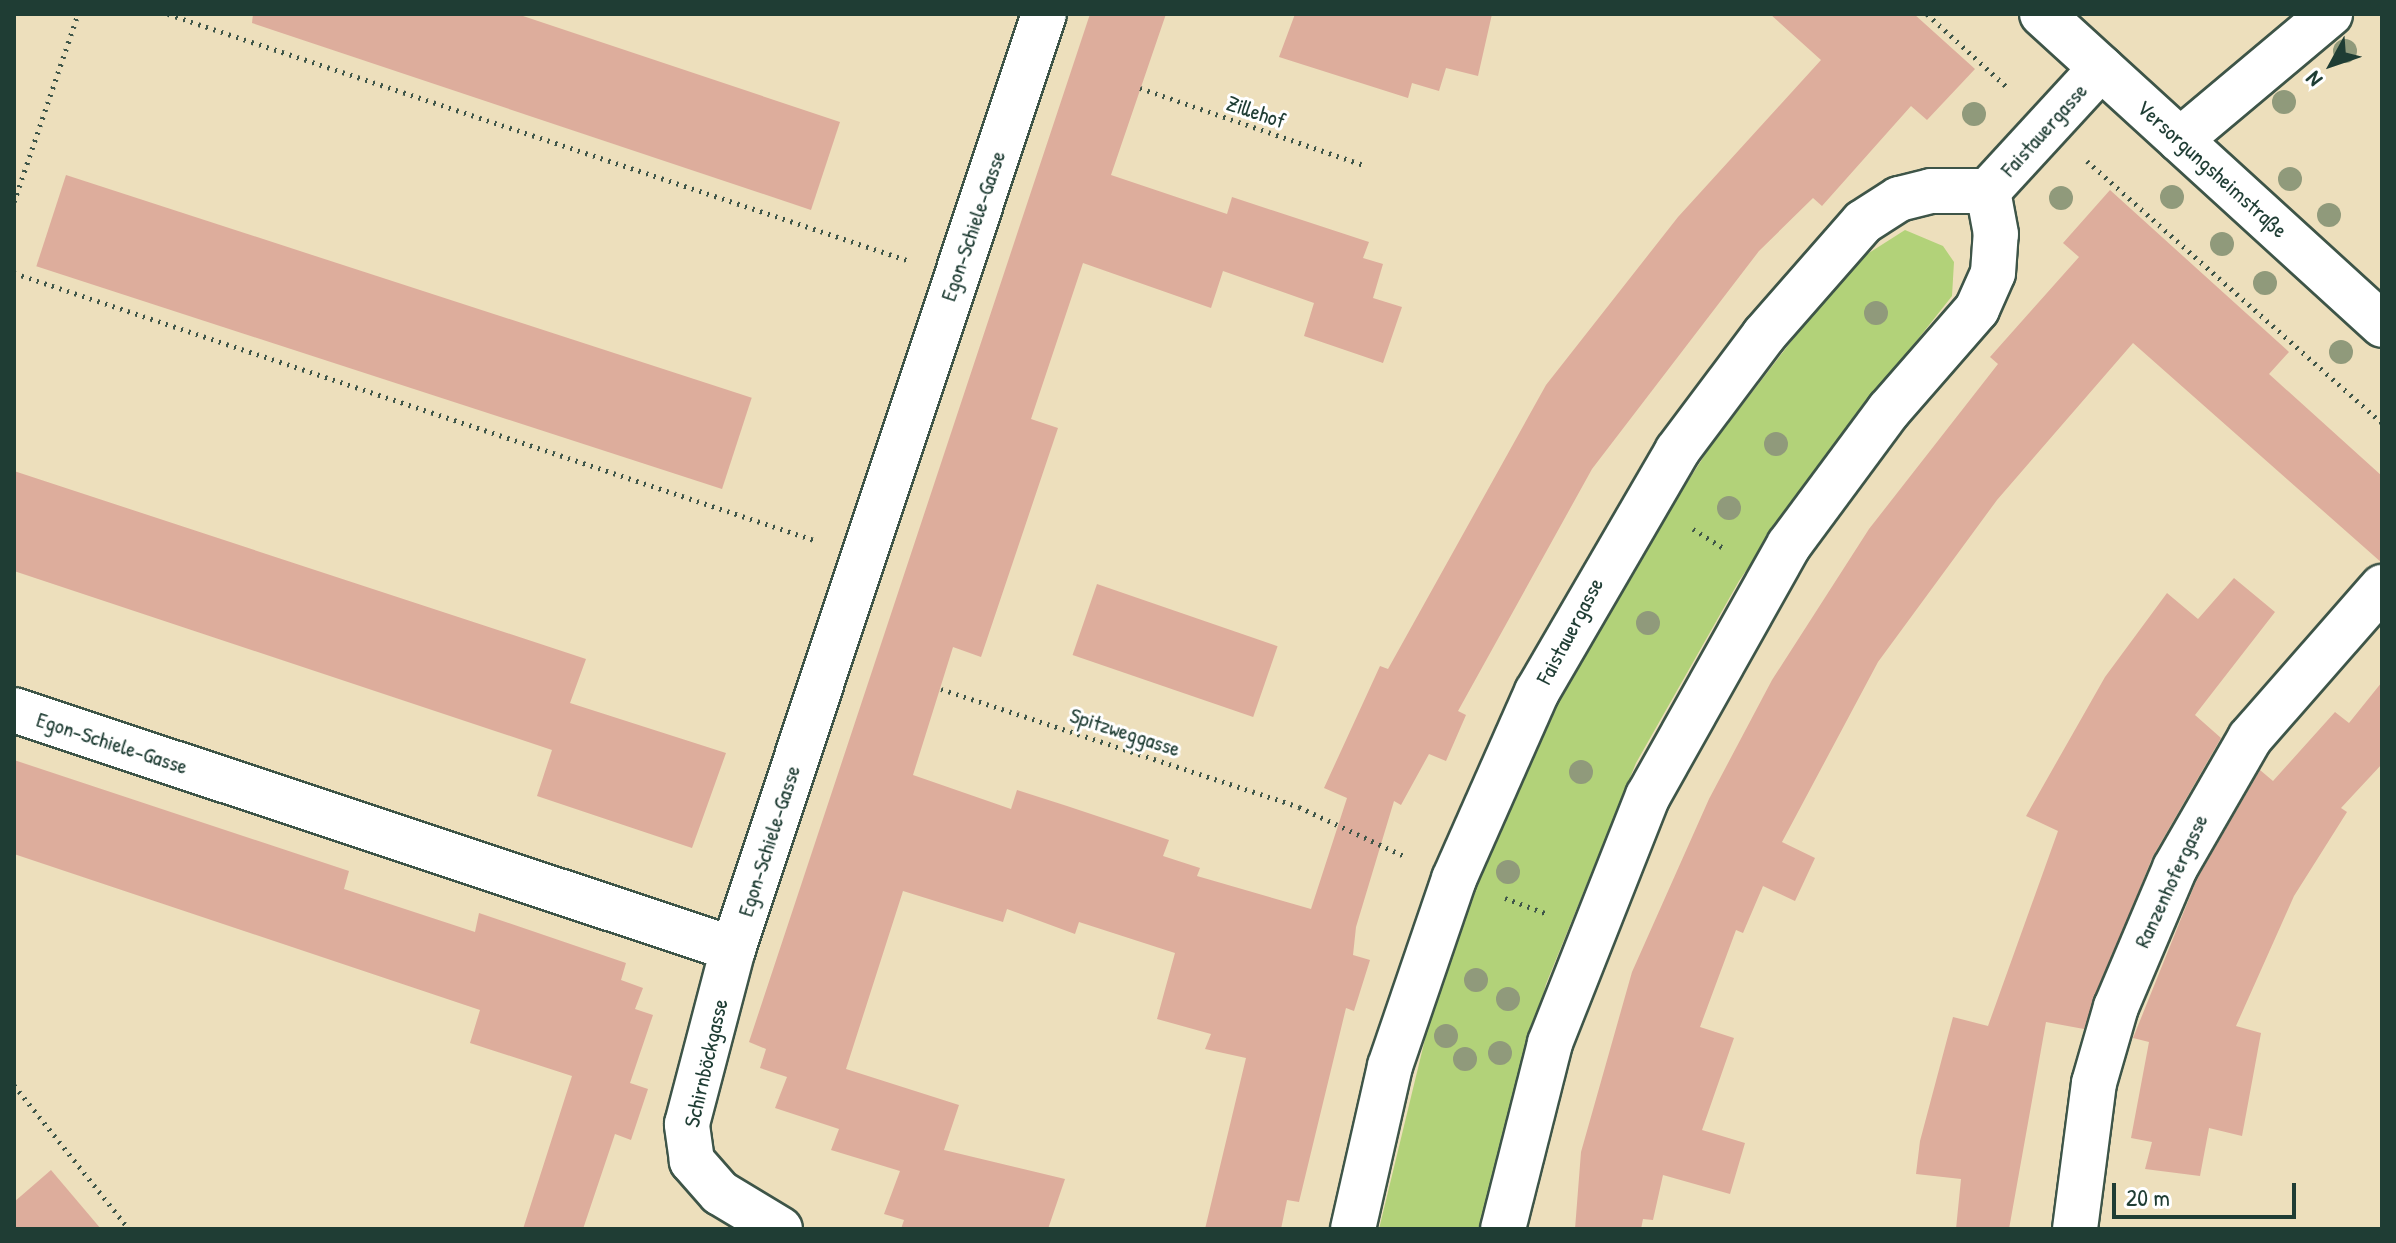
<!DOCTYPE html>
<html>
<head>
<meta charset="utf-8">
<style>
  body { margin:0 }
  #map { position:relative; width:2396px; height:1243px; overflow:hidden; background:#eddfbc; font-family:"Patrick Hand",sans-serif }
  div>[style] { position:absolute }
  .green>* { inset:0; background:#b2d279 }
  .building>* { inset:0; background:#ddad9c; transform-origin:0 0 }
  .path>* { height:5px; margin-top:-2.5px; transform-origin:0; background:repeating-linear-gradient(90deg,#3e5548 0 2px,transparent 0 8px) }
  .roads { filter:drop-shadow(2px 0 #3e5548) drop-shadow(-2px 0 #3e5548) drop-shadow(0 2px #3e5548) drop-shadow(0 -2px #3e5548) }
  .minor>* { height:44px; margin:-22px; padding:0 22px; transform-origin:22px; border-radius:22px; background:#fff }
  .trees>* { width:24px; height:24px; margin:-12px; border-radius:50%; background:#909a7b }
  span { translate:-50% -50%; white-space:nowrap; text-align:center; line-height:1.15; -webkit-text-stroke:6px #fff; paint-order:stroke }
  .street-label { font-size:22px; color:#1f3d34 }
  .frame { position:absolute; inset:0; border:16px solid #1f3d34; pointer-events:none }
  .north { position:absolute; left:2292px; top:24px; width:80px; height:80px; -webkit-text-stroke:6px #fff; paint-order:stroke; rotate:230deg; font-size:22px; font-weight:700; line-height:32px; text-align:center; color:#1f3d34 }
  .north::after { content:''; display:block; margin:auto; width:28px; height:36px; background:#1f3d34; clip-path:polygon(50% 0,100% 100%,50% 72%,0 100%) }
  .scale { position:absolute; left:2112px; top:1183px; width:184px; height:36px; box-sizing:border-box; border:4px solid #1f3d34; border-top:0; padding-left:10px; font-size:24px; line-height:28px; white-space:nowrap; color:#1f3d34; -webkit-text-stroke:6px #fff; paint-order:stroke }
</style>
</head>
<body>
<div id="map">
  <div class="green">
    <div style="clip-path:polygon(1905px 230px,1943px 246px,1954px 262px,1952px 296px,1817px 467px,1739px 581px,1636px 763px,1546px 984px,1480px 1229px,1379px 1229px,1426px 1035px,1483px 866px,1544px 728px,1616px 593px,1710px 447px,1850px 265px)"></div>
  </div>
  <div class="building">
    <div style="clip-path:polygon(253px 14px,517px 14px,840px 122px,811px 210px,252px 23px)"></div>
    <div style="clip-path:polygon(1090px 14px,1166px 14px,1111px 175px,1227px 214px,1232px 197px,1369px 242px,1363px 258px,1383px 264px,1373px 298px,1402px 307px,1383px 363px,1304px 336px,1314px 303px,1223px 271px,1211px 308px,1083px 263px,1031px 419px,1058px 428px,981px 657px,953px 647px,913px 775px,1011px 809px,1017px 790px,1067px 806px,1169px 840px,1163px 856px,1200px 868px,1197px 876px,1311px 909px,1347px 798px,1324px 788px,1380px 666px,1388px 669px,1546px 385px,1678px 217px,1821px 60px,1770px 14px,1914px 14px,1975px 69px,1927px 120px,1911px 106px,1822px 206px,1813px 198px,1759px 251px,1592px 469px,1458px 711px,1466px 715px,1446px 761px,1429px 754px,1401px 805px,1394px 801px,1356px 927px,1353px 955px,1370px 960px,1354px 1011px,1346px 1008px,1299px 1202px,1287px 1200px,1281px 1229px,1205px 1229px,1246px 1058px,1205px 1049px,1211px 1034px,1157px 1019px,1175px 953px,1079px 922px,1075px 934px,1007px 909px,1003px 922px,903px 891px,846px 1069px,959px 1105px,944px 1150px,1065px 1179px,1048px 1229px,901px 1229px,904px 1220px,884px 1214px,900px 1171px,831px 1150px,839px 1129px,775px 1108px,787px 1077px,760px 1068px,766px 1049px,749px 1042px)"></div>
    <div style="clip-path:polygon(1295px 14px,1492px 14px,1478px 76px,1446px 68px,1439px 91px,1412px 83px,1408px 98px,1279px 57px)"></div>
    <div style="left:66px;top:175px;width:721px;height:96px;rotate:18deg"></div>
    <div style="clip-path:polygon(2110px 190px,2289px 352px,2269px 374px,2382px 476px,2382px 563px,2133px 343px,1997px 500px,1878px 662px,1782px 842px,1815px 858px,1795px 901px,1763px 886px,1743px 933px,1736px 930px,1700px 1027px,1734px 1038px,1702px 1130px,1745px 1143px,1730px 1194px,1663px 1175px,1653px 1220px,1643px 1219px,1641px 1229px,1575px 1229px,1581px 1152px,1632px 972px,1709px 799px,1772px 680px,1869px 529px,1998px 364px,1990px 357px,2079px 257px,2063px 243px)"></div>
    <div style="clip-path:polygon(14px 471px,586px 659px,570px 703px,726px 753px,692px 848px,537px 796px,552px 750px,14px 571px)"></div>
    <div style="clip-path:polygon(2234px 578px,2275px 612px,2195px 715px,2221px 738px,2152px 858px,2084px 1029px,2046px 1022px,2009px 1229px,1956px 1229px,1961px 1179px,1916px 1174px,1920px 1141px,1953px 1017px,1988px 1026px,2058px 831px,2026px 816px,2105px 677px,2167px 593px,2198px 619px)"></div>
    <div style="left:1097px;top:584px;width:191px;height:75px;rotate:19deg"></div>
    <div style="clip-path:polygon(2382px 682px,2382px 764px,2341px 808px,2347px 812px,2294px 896px,2236px 1026px,2261px 1033px,2242px 1136px,2209px 1128px,2200px 1176px,2145px 1169px,2152px 1142px,2131px 1138px,2149px 1042px,2133px 1038px,2197px 879px,2260px 770px,2273px 781px,2335px 712px,2349px 723px)"></div>
    <div style="clip-path:polygon(14px 760px,349px 871px,344px 889px,408px 910px,475px 932px,479px 913px,626px 963px,621px 980px,643px 988px,635px 1009px,653px 1015px,630px 1083px,648px 1089px,631px 1140px,615px 1134px,583px 1229px,523px 1229px,572px 1076px,470px 1043px,480px 1010px,14px 854px)"></div>
    <div style="clip-path:polygon(51px 1170px,101px 1229px,14px 1229px,14px 1202px)"></div>
  </div>
  <div class="path">
    <div style="left:168px;top:14px;width:779px;rotate:18.41deg"></div>
    <div style="left:1927px;top:14px;width:111px;rotate:42.4deg"></div>
    <div style="left:1140px;top:88px;width:236px;rotate:19deg"></div>
    <div style="left:2087px;top:161px;width:395px;rotate:41.6deg"></div>
    <div style="left:14px;top:202px;width:199px;rotate:-71.2deg"></div>
    <div style="left:14px;top:273px;width:843px;rotate:18.46deg"></div>
    <div style="left:1693px;top:529px;width:38px;rotate:32deg"></div>
    <div style="left:941px;top:689px;width:377px;rotate:18.2deg"></div>
    <div style="left:1299px;top:807px;width:116px;rotate:25deg"></div>
    <div style="left:1505px;top:898px;width:43px;rotate:20.6deg"></div>
    <div style="left:14px;top:1085px;width:184px;rotate:51.4deg"></div>
  </div>
  <div class="roads">
    <div class="minor">
      <div style="left:2042px;top:14px;width:461px;rotate:42.4deg"></div>
      <div style="left:2180px;top:140px;width:196px;rotate:-40deg"></div>
      <div style="left:14px;top:710px;width:758px;rotate:18.39deg"></div>
      <div style="left:780px;top:1229px;width:70px;rotate:-149deg"></div>
      <div style="left:720px;top:1193px;width:43px;rotate:-131.2deg"></div>
      <div style="left:692px;top:1161px;width:37px;rotate:-98deg"></div>
      <div style="left:687px;top:1124px;width:181px;rotate:-75.3deg"></div>
      <div style="left:733px;top:949px;width:985px;rotate:-71.6deg"></div>
      <div style="left:1353px;top:1229px;width:167px;rotate:-77.2deg"></div>
      <div style="left:1390px;top:1066px;width:198px;rotate:-71.1deg"></div>
      <div style="left:1454px;top:879px;width:205px;rotate:-66.1deg"></div>
      <div style="left:1537px;top:692px;width:279px;rotate:-59.8deg"></div>
      <div style="left:1677px;top:451px;width:145px;rotate:-53.1deg"></div>
      <div style="left:1764px;top:335px;width:150px;rotate:-48.8deg"></div>
      <div style="left:1863px;top:222px;width:43px;rotate:-32.6deg"></div>
      <div style="left:1899px;top:199px;width:33px;rotate:-14deg"></div>
      <div style="left:1931px;top:191px;width:57px"></div>
      <div style="left:1988px;top:191px;width:167px;rotate:-47.4deg"></div>
      <div style="left:1503px;top:1229px;width:192px;rotate:-75.8deg"></div>
      <div style="left:1550px;top:1043px;width:266px;rotate:-68.4deg"></div>
      <div style="left:1648px;top:796px;width:288px;rotate:-60.7deg"></div>
      <div style="left:1789px;top:545px;width:168px;rotate:-53.5deg"></div>
      <div style="left:1889px;top:410px;width:134px;rotate:-48.9deg"></div>
      <div style="left:1977px;top:309px;width:39px;rotate:-66deg"></div>
      <div style="left:1993px;top:273px;width:39px;rotate:-86deg"></div>
      <div style="left:1996px;top:234px;width:44px;rotate:-100.5deg"></div>
      <div style="left:2075px;top:1229px;width:147px;rotate:-82.6deg"></div>
      <div style="left:2094px;top:1083px;width:79px;rotate:-73.9deg"></div>
      <div style="left:2116px;top:1007px;width:151px;rotate:-67deg"></div>
      <div style="left:2175px;top:868px;width:150px;rotate:-60deg"></div>
      <div style="left:2250px;top:738px;width:201px;rotate:-48.8deg"></div>
    </div>
  </div>
  <div class="trees">
    <div style="left:2345px;top:51px"></div>
    <div style="left:2284px;top:102px"></div>
    <div style="left:1974px;top:114px"></div>
    <div style="left:2290px;top:179px"></div>
    <div style="left:2172px;top:197px"></div>
    <div style="left:2061px;top:198px"></div>
    <div style="left:2329px;top:215px"></div>
    <div style="left:2222px;top:244px"></div>
    <div style="left:2265px;top:283px"></div>
    <div style="left:1876px;top:313px"></div>
    <div style="left:2341px;top:352px"></div>
    <div style="left:1776px;top:444px"></div>
    <div style="left:1729px;top:508px"></div>
    <div style="left:1648px;top:623px"></div>
    <div style="left:1581px;top:772px"></div>
    <div style="left:1508px;top:872px"></div>
    <div style="left:1476px;top:980px"></div>
    <div style="left:1508px;top:999px"></div>
    <div style="left:1446px;top:1036px"></div>
    <div style="left:1500px;top:1053px"></div>
    <div style="left:1465px;top:1059px"></div>
  </div>
  <div class="street-label">
    <span style="left:1256px;top:112px;rotate:19deg">Zillehof</span>
    <span style="left:2044px;top:130px;rotate:-48deg">Faistauergasse</span>
    <span style="left:2212px;top:169px;rotate:42deg">Versorgungsheimstraße</span>
    <span style="left:973px;top:226px;rotate:-71deg">Egon-Schiele-Gasse</span>
    <span style="left:1570px;top:631px;rotate:-62deg">Faistauergasse</span>
    <span style="left:1125px;top:732px;rotate:18deg">Spitzweggasse</span>
    <span style="left:112px;top:743px;rotate:18deg">Egon-Schiele-Gasse</span>
    <span style="left:769px;top:841px;rotate:-72deg">Egon-Schiele-Gasse</span>
    <span style="left:2171px;top:881px;rotate:-65deg">Ranzenhofergasse</span>
    <span style="left:706px;top:1063px;rotate:-77deg">Schirnböckgasse</span>
  </div>
  <div class="frame"></div>
  <div class="north">N</div>
  <div class="scale">20 m</div>
</div>
</body>
</html>
